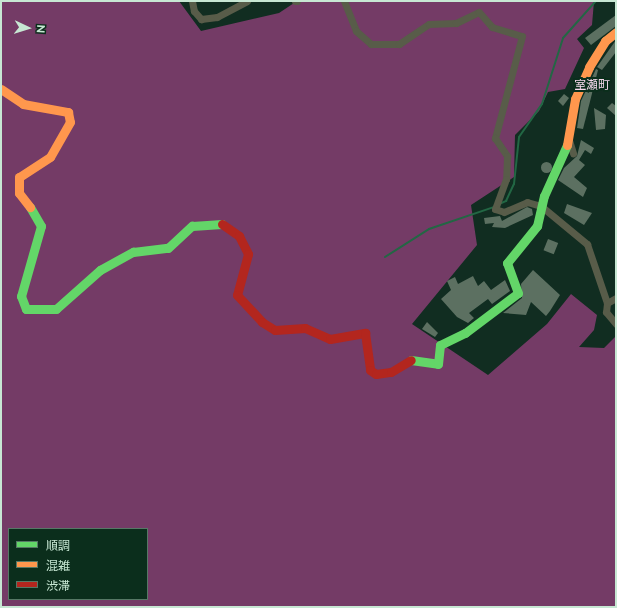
<!DOCTYPE html>
<html>
<head>
<meta charset="utf-8">
<style>
  body { margin:0 }
  #map { position:relative; width:617px; height:608px; overflow:hidden; background:#112d21; font-family:Raleway,"Noto Sans JP",sans-serif }
  div>[style] { position:absolute }
  .forest>* { inset:0; background:#743b66 }
  .stream>* { height:2px; margin:-1px; padding:0 1px; transform-origin:1px; border-radius:1px; background:#226744 }
  .building>* { inset:0; background:#5c7061; transform-origin:0 0 }
  .round { border-radius:50% }
  .street>* { height:7px; margin:-3.5px; padding:0 3.5px; transform-origin:3.5px; border-radius:3.5px; background:#585c49 }
  .fast>* { height:9px; margin:-4.5px; padding:0 4.5px; transform-origin:4.5px; border-radius:4.5px; background:#63d668 }
  .slow>* { height:9px; margin:-4.5px; padding:0 4.5px; transform-origin:4.5px; border-radius:4.5px; background:#ff974d }
  .jam>* { height:9px; margin:-4.5px; padding:0 4.5px; transform-origin:4.5px; border-radius:4.5px; background:#b3261e }
  span { translate:-50% -50%; white-space:nowrap; text-align:center; line-height:1.15; -webkit-text-stroke:4px #0b2e1c; paint-order:stroke }
  .neighbourhood-label { font-size:12px; color:#f6daed }
  .frame { position:absolute; inset:0; border:2px solid #c7e7d3; pointer-events:none }
  .legend { position:absolute; left:8px; top:528px; width:140px; height:72px; box-sizing:border-box; background:#0b2e1c; border:1px solid #567865; margin:0; padding:5px 7px; list-style:none; font-size:12px; color:#c7e7d3 }
  .legend li { display:flex; align-items:center; gap:8px; height:20px }
  .legend b { width:20px; border:1px solid #567865 }
  .north { position:absolute; left:8px; top:8px; width:40px; height:40px; -webkit-text-stroke:3px #0b2e1c; paint-order:stroke; rotate:94deg; font-size:11px; font-weight:700; line-height:16px; text-align:center; color:#c7e7d3 }
  .north::after { content:''; display:block; margin:auto; width:14px; height:18px; background:#c7e7d3; clip-path:polygon(50% 0,100% 100%,50% 72%,0 100%) }
</style>
</head>
<body>
<div id="map">
  <div class="forest">
    <div style="clip-path:polygon(evenodd,1px 1px,179px 1px,201px 31px,279px 13px,297px 1px,594px 1px,592px 25px,577px 39px,584px 48px,565px 89px,548px 92px,539px 111px,515px 135px,514px 177px,471px 205px,477px 245px,412px 324px,488px 375px,547px 324px,571px 294px,597px 315px,594px 330px,579px 347px,604px 348px,616px 336px,616px 607px,1px 607px,1px 1px,9px 529px,147px 529px,147px 599px,9px 599px,9px 529px)"></div>
  </div>
  <div class="stream">
    <div style="left:499px;top:204px;width:8px;rotate:-23deg"></div>
    <div style="left:506px;top:201px;width:19px;rotate:-65deg"></div>
    <div style="left:514px;top:184px;width:47px;rotate:-83.9deg"></div>
    <div style="left:519px;top:137px;width:40px;rotate:-55.1deg"></div>
    <div style="left:542px;top:104px;width:69px;rotate:-72.3deg"></div>
    <div style="left:563px;top:38px;width:50px;rotate:-48.3deg"></div>
    <div style="left:385px;top:257px;width:52px;rotate:-32.5deg"></div>
    <div style="left:429px;top:229px;width:69px;rotate:-18.7deg"></div>
  </div>
  <div class="building">
    <div style="clip-path:polygon(616px 15px,616px 26px,591px 45px,585px 38px)"></div>
    <div style="clip-path:polygon(616px 40px,616px 52px,602px 70px,597px 67px)"></div>
    <div style="clip-path:polygon(596px 69px,598px 70px,583px 129px,577px 128px,581px 101px)"></div>
    <div style="clip-path:polygon(564px 94px,569px 98px,563px 106px,558px 101px)"></div>
    <div style="clip-path:polygon(612px 103px,616px 106px,616px 116px,607px 108px)"></div>
    <div style="clip-path:polygon(594px 108px,606px 115px,605px 129px,596px 130px)"></div>
    <div style="clip-path:polygon(581px 140px,594px 148px,591px 154px,585px 150px,579px 160px,585px 165px,574px 177px,587px 188px,583px 197px,558px 180px,564px 168px,577px 156px)"></div>
    <div class="round" style="left:540.5px;top:161.5px;width:11px;height:11px"></div>
    <div style="clip-path:polygon(567px 204px,592px 213px,584px 225px,564px 213px)"></div>
    <div style="clip-path:polygon(527px 207px,532px 209px,533px 215px,505px 228px,492px 227px,494px 223px,485px 224px,484px 218px,500px 216px,502px 221px)"></div>
    <div style="left:548px;top:239px;width:11px;height:12px;rotate:22deg"></div>
    <div style="clip-path:polygon(533px 270px,560px 295px,550px 311px,546px 316px,531px 302px,526px 315px,503px 313px,522px 298px,521px 284px)"></div>
    <div style="clip-path:polygon(473px 276px,478px 286px,484px 281px,491px 290px,505px 280px,510px 291px,492px 304px,488px 299px,469px 313px,474px 318px,468px 323px,457px 317px,441px 299px,451px 290px,447px 281px,455px 277px,458px 284px)"></div>
    <div style="clip-path:polygon(427px 322px,438px 333px,435px 337px,422px 329px)"></div>
  </div>
  <div class="street">
    <div style="left:192px;top:1px;width:10px;rotate:79deg"></div>
    <div style="left:194px;top:11px;width:11px;rotate:49deg"></div>
    <div style="left:201px;top:19px;width:16px;rotate:-7deg"></div>
    <div style="left:217px;top:17px;width:34px;rotate:-28deg"></div>
    <div style="left:295px;top:1px;width:2px"></div>
    <div style="left:344px;top:1px;width:32px;rotate:68deg"></div>
    <div style="left:356px;top:31px;width:20px;rotate:41deg"></div>
    <div style="left:371px;top:44px;width:28px"></div>
    <div style="left:399px;top:44px;width:36px;rotate:-34deg"></div>
    <div style="left:429px;top:24px;width:27px;rotate:-2deg"></div>
    <div style="left:456px;top:23px;width:25px;rotate:-26deg"></div>
    <div style="left:479px;top:12px;width:20px;rotate:49deg"></div>
    <div style="left:492px;top:27px;width:31px;rotate:17deg"></div>
    <div style="left:522px;top:36px;width:106px;rotate:104.8deg"></div>
    <div style="left:495px;top:138px;width:22px;rotate:56deg"></div>
    <div style="left:507px;top:156px;width:23px;rotate:92deg"></div>
    <div style="left:506px;top:179px;width:32px;rotate:110deg"></div>
    <div style="left:495px;top:209px;width:9px;rotate:18deg"></div>
    <div style="left:504px;top:212px;width:25px;rotate:-23deg"></div>
    <div style="left:527px;top:202px;width:15px;rotate:16deg"></div>
    <div style="left:541px;top:206px;width:60px;rotate:39.6deg"></div>
    <div style="left:587px;top:244px;width:62px;rotate:71.3deg"></div>
    <div style="left:607px;top:303px;width:9px;rotate:96deg"></div>
    <div style="left:606px;top:312px;width:16px;rotate:50deg"></div>
    <div style="left:569px;top:140px;width:14px;rotate:73deg"></div>
    <div style="left:607px;top:303px;width:10px;rotate:-29deg"></div>
  </div>
  <div class="fast">
    <div style="left:30px;top:207px;width:22px;rotate:60deg"></div>
    <div style="left:41px;top:226px;width:73px;rotate:105.9deg"></div>
    <div style="left:21px;top:296px;width:14px;rotate:69deg"></div>
    <div style="left:26px;top:309px;width:30px"></div>
    <div style="left:56px;top:309px;width:59px;rotate:-41.6deg"></div>
    <div style="left:100px;top:270px;width:38px;rotate:-29deg"></div>
    <div style="left:133px;top:252px;width:35px;rotate:-7deg"></div>
    <div style="left:168px;top:248px;width:33px;rotate:-43deg"></div>
    <div style="left:192px;top:226px;width:30px;rotate:-4deg"></div>
    <div style="left:411px;top:360px;width:27px;rotate:8deg"></div>
    <div style="left:438px;top:364px;width:19px;rotate:-84deg"></div>
    <div style="left:440px;top:345px;width:28px;rotate:-26deg"></div>
    <div style="left:465px;top:333px;width:66px;rotate:-37deg"></div>
    <div style="left:518px;top:293px;width:32px;rotate:-110deg"></div>
    <div style="left:507px;top:263px;width:48px;rotate:-51deg"></div>
    <div style="left:537px;top:226px;width:31px;rotate:-77deg"></div>
    <div style="left:544px;top:196px;width:56px;rotate:-65.7deg"></div>
  </div>
  <div class="slow">
    <div style="left:1px;top:89px;width:27px;rotate:34deg"></div>
    <div style="left:23px;top:104px;width:46px;rotate:10.1deg"></div>
    <div style="left:68px;top:112px;width:10px;rotate:79deg"></div>
    <div style="left:70px;top:122px;width:40px;rotate:119.7deg"></div>
    <div style="left:50px;top:157px;width:37px;rotate:147deg"></div>
    <div style="left:19px;top:177px;width:16px;rotate:90deg"></div>
    <div style="left:19px;top:193px;width:18px;rotate:52deg"></div>
    <div style="left:567px;top:145px;width:47px;rotate:-80.1deg"></div>
    <div style="left:575px;top:99px;width:35px;rotate:-66deg"></div>
    <div style="left:589px;top:67px;width:31px;rotate:-58deg"></div>
    <div style="left:605px;top:41px;width:14px;rotate:-39deg"></div>
  </div>
  <div class="jam">
    <div style="left:222px;top:224px;width:21px;rotate:35deg"></div>
    <div style="left:239px;top:236px;width:20px;rotate:63deg"></div>
    <div style="left:248px;top:254px;width:42px;rotate:105deg"></div>
    <div style="left:237px;top:295px;width:37px;rotate:47deg"></div>
    <div style="left:262px;top:322px;width:15px;rotate:32deg"></div>
    <div style="left:275px;top:330px;width:30px;rotate:-4deg"></div>
    <div style="left:305px;top:328px;width:27px;rotate:24deg"></div>
    <div style="left:330px;top:339px;width:36px;rotate:-10deg"></div>
    <div style="left:365px;top:333px;width:37px;rotate:82deg"></div>
    <div style="left:370px;top:370px;width:7px;rotate:34deg"></div>
    <div style="left:376px;top:374px;width:15px;rotate:-8deg"></div>
    <div style="left:391px;top:372px;width:23px;rotate:-31deg"></div>
  </div>
  <div class="neighbourhood-label">
    <span style="left:592px;top:86px">室瀬町</span>
  </div>
  <div class="frame"></div>
  <ul class="legend">
  <li><b style="height:5px;background:#63d668"></b>順調</li>
  <li><b style="height:5px;background:#ff974d"></b>混雑</li>
  <li><b style="height:5px;background:#b3261e"></b>渋滞</li>
  </ul>
  <div class="north">N</div>
</div>
</body>
</html>
